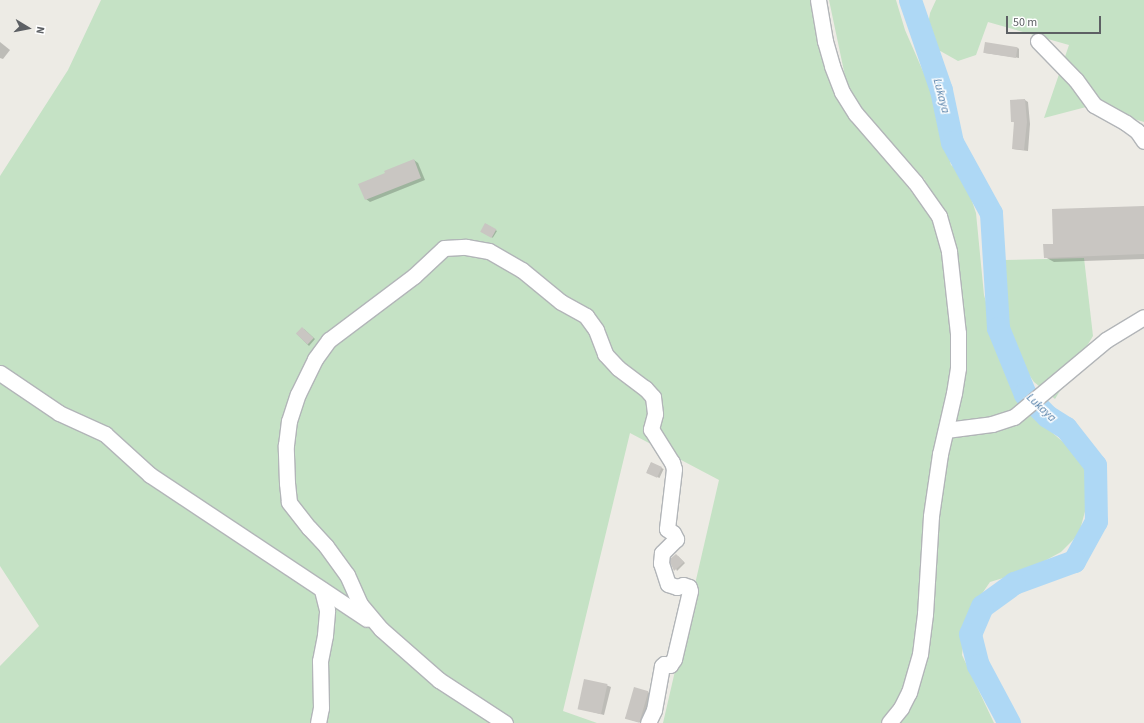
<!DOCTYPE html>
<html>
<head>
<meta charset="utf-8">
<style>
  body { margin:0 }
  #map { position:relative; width:1144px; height:723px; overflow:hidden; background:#edebe5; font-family:"Source Sans 3",sans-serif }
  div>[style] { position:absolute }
  .green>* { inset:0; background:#c5e2c5 }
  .shadow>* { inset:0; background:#0003; transform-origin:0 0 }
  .river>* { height:23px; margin:-11.5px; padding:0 11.5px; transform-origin:11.5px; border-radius:11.5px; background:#aed8f5 }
  .building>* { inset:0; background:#c9c6c2; transform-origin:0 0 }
  .roads { filter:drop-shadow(1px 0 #b2b5b8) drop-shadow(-1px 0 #b2b5b8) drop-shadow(0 1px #b2b5b8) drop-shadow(0 -1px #b2b5b8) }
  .minor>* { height:15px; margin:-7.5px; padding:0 7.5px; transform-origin:7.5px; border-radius:7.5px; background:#fff }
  span { translate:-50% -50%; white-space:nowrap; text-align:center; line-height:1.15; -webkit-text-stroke:3px #fff; paint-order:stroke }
  .water-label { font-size:12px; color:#4c7aa5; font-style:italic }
  .north { position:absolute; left:8px; top:8px; width:40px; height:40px; -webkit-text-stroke:3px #fff; paint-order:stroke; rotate:100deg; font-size:11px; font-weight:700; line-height:16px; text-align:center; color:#5d6064 }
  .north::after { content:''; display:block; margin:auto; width:14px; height:18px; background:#5d6064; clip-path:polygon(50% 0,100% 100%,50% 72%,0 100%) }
  .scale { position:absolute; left:1006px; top:16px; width:95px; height:18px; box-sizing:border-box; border:2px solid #5d6064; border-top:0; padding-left:5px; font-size:12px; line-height:14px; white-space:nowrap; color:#5d6064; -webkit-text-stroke:3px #fff; paint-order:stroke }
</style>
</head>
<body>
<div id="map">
  <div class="green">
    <div style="clip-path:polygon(101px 0,816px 0,833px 90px,913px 194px,925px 180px,849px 95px,829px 0,896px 0,905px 30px,929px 85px,951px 165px,963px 174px,976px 213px,984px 295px,1007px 374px,1018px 399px,1041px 423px,1084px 460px,1088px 500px,1079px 534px,1061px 552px,1026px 571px,990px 582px,966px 617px,962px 655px,994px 723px,663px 723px,719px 480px,630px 433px,563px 711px,597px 723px,0 723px,0 666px,39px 626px,0 566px,0 176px,68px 70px)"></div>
    <div style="clip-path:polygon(936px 0,1144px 0,1144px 122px,1090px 106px,1044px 118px,1069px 45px,988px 22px,976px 55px,958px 61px,935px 48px,927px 31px,930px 13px)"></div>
    <div style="clip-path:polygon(1084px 258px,1093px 336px,1055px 399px,1034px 382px,1017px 357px,1005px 324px,1004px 260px)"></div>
  </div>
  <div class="shadow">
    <div style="clip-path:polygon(0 42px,10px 50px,3px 59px,0 58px)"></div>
    <div style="clip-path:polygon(1018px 48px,1019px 49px,1019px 58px,985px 53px)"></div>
    <div style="clip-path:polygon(1025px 100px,1028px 102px,1030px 124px,1028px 151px,1013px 149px,1015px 123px,1012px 121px)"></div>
    <div style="clip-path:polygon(414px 160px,418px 163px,425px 180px,370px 202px,366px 199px)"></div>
    <div style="clip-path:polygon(1144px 207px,1144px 259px,1054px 262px,1045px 257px,1054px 245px)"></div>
    <div style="left:486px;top:224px;width:13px;height:8px;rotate:32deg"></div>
    <div style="clip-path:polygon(304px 329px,315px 339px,309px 346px,297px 334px)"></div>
    <div style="left:651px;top:463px;width:14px;height:10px;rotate:25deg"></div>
    <div style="clip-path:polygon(678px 556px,685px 563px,677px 571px,672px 559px)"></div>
    <div style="clip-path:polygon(606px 685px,611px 687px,604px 715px,578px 708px)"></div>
    <div style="clip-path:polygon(648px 692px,652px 695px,642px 723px,625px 718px)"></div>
  </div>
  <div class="river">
    <div style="left:910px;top:0;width:95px;rotate:71deg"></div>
    <div style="left:941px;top:90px;width:53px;rotate:78.1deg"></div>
    <div style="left:952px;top:142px;width:81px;rotate:61.2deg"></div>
    <div style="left:991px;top:213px;width:115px;rotate:86.5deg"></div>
    <div style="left:998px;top:328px;width:71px;rotate:67.8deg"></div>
    <div style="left:1025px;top:394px;width:31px;rotate:45deg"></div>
    <div style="left:1047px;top:416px;width:22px;rotate:32deg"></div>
    <div style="left:1066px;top:428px;width:47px;rotate:51.9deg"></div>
    <div style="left:1095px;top:465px;width:56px;rotate:89deg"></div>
    <div style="left:1096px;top:521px;width:46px;rotate:118.8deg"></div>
    <div style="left:1074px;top:561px;width:64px;rotate:159.9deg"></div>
    <div style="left:1014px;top:583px;width:39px;rotate:144deg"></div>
    <div style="left:982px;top:606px;width:30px;rotate:113deg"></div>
    <div style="left:970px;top:634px;width:32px;rotate:76deg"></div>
    <div style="left:978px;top:665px;width:66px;rotate:61.9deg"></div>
  </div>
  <div class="building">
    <div style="left:985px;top:42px;width:33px;height:11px;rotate:9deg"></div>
    <div style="clip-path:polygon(1025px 99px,1027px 122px,1024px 150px,1012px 149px,1014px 122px,1011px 122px,1010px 100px)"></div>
    <div style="clip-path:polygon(414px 159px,421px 178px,365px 200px,358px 184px,385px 173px,384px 171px)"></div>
    <div style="clip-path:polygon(1144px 206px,1144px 254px,1044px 258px,1043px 244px,1053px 244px,1052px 209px)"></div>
    <div style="left:485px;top:223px;width:13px;height:10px;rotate:29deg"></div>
    <div style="left:302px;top:327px;width:16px;height:9px;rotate:43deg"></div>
    <div style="left:651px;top:462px;width:12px;height:12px;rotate:24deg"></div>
    <div style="clip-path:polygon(676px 554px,684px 562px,674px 571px,670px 562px,670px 559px)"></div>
    <div style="left:584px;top:679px;width:24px;height:31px;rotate:12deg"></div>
    <div style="left:634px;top:687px;width:15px;height:33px;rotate:16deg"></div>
  </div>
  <div class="roads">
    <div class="minor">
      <div style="left:818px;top:0;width:42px;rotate:80.3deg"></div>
      <div style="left:825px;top:41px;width:26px;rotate:74deg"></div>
      <div style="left:832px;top:66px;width:28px;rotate:69deg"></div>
      <div style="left:842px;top:92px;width:26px;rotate:58deg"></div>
      <div style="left:856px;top:114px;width:90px;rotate:49.1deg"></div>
      <div style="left:915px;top:182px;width:42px;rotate:54.8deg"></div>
      <div style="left:939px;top:216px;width:37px;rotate:74deg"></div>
      <div style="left:949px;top:252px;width:81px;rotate:83.7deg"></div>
      <div style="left:958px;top:333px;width:35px;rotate:90deg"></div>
      <div style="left:958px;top:368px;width:25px;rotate:99deg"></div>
      <div style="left:954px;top:393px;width:63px;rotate:102.9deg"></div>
      <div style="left:940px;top:454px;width:63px;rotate:98.3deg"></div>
      <div style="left:931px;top:516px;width:98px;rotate:93.5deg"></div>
      <div style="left:925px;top:614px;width:40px;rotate:97.1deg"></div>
      <div style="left:920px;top:654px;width:40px;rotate:106deg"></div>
      <div style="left:909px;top:692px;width:18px;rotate:117deg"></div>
      <div style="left:901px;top:708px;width:19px;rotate:129deg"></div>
      <div style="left:1038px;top:41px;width:54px;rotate:45.7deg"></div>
      <div style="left:1076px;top:80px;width:31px;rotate:54deg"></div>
      <div style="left:1094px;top:105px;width:37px;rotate:29deg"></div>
      <div style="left:1126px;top:123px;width:14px;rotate:36deg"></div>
      <div style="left:1137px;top:131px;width:12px;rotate:55deg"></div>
      <div style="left:0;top:373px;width:71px;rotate:34.1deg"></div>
      <div style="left:59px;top:413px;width:51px;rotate:24.5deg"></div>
      <div style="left:105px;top:434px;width:61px;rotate:42.3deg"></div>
      <div style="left:150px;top:475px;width:260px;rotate:33.6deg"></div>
      <div style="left:946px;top:430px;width:46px;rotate:-7.4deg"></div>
      <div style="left:992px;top:424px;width:23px;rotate:-18deg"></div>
      <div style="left:1014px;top:417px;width:120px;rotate:-39.9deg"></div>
      <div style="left:1106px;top:340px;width:44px;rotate:-31.2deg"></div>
      <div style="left:318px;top:723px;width:15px;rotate:-79deg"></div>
      <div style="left:321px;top:708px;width:47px;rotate:-91.2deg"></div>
      <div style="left:320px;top:661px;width:26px;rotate:-79deg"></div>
      <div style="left:325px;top:635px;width:25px;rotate:-85deg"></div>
      <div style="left:327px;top:610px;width:21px;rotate:-104deg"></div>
      <div style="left:505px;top:723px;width:79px;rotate:-146.9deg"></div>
      <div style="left:439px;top:680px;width:77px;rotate:-138.7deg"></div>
      <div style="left:381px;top:629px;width:33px;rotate:-130deg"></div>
      <div style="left:360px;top:604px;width:32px;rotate:-114deg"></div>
      <div style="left:347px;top:575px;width:36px;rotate:-126deg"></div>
      <div style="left:326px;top:546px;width:25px;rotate:-133deg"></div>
      <div style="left:309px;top:528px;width:33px;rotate:-128deg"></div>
      <div style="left:289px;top:502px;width:19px;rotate:-96deg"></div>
      <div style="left:287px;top:483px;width:38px;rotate:-92deg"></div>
      <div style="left:286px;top:445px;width:24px;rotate:-83deg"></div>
      <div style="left:289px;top:421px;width:28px;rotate:-72deg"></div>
      <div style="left:298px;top:394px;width:39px;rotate:-64deg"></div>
      <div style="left:315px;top:359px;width:24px;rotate:-54deg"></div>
      <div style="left:329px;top:340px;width:106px;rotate:-37deg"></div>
      <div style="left:414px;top:276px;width:41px;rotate:-43deg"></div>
      <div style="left:444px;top:248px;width:22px;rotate:-3deg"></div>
      <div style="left:466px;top:247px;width:23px;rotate:10deg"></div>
      <div style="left:489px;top:251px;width:38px;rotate:30deg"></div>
      <div style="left:522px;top:270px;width:50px;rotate:39.4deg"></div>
      <div style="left:561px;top:302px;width:29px;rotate:29deg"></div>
      <div style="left:586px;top:316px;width:17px;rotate:54deg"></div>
      <div style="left:596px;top:330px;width:26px;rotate:69deg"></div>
      <div style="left:605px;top:354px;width:19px;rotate:47deg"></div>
      <div style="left:618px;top:368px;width:34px;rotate:37deg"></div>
      <div style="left:645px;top:388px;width:12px;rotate:48deg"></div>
      <div style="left:653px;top:397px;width:17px;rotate:83deg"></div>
      <div style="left:655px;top:414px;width:16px;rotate:105deg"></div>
      <div style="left:651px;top:429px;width:39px;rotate:58deg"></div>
      <div style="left:672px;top:462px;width:7px;rotate:74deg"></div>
      <div style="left:674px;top:469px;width:60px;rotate:96.7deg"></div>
      <div style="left:667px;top:529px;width:7px;rotate:34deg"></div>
      <div style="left:673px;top:533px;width:7px;rotate:63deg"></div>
      <div style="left:676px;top:539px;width:20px;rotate:135deg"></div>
      <div style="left:662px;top:553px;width:10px;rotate:96deg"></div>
      <div style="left:661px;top:563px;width:22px;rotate:72deg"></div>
      <div style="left:668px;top:584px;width:9px;rotate:18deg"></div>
      <div style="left:677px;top:587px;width:6px;rotate:-18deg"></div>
      <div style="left:683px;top:585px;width:6px;rotate:18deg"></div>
      <div style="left:689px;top:587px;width:4px;rotate:76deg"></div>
      <div style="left:690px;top:591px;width:70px;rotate:103.2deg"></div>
      <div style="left:674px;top:659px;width:7px;rotate:124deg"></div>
      <div style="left:670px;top:665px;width:6px;rotate:-171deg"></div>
      <div style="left:664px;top:664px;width:3px;rotate:135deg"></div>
      <div style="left:662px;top:666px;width:45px;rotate:100.3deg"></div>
      <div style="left:654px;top:710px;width:14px;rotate:115deg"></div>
    </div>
  </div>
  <div class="water-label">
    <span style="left:941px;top:96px;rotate:75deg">Lukaya</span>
    <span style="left:1041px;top:408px;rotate:43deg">Lukaya</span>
  </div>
  <div class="north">N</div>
  <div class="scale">50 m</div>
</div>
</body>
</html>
